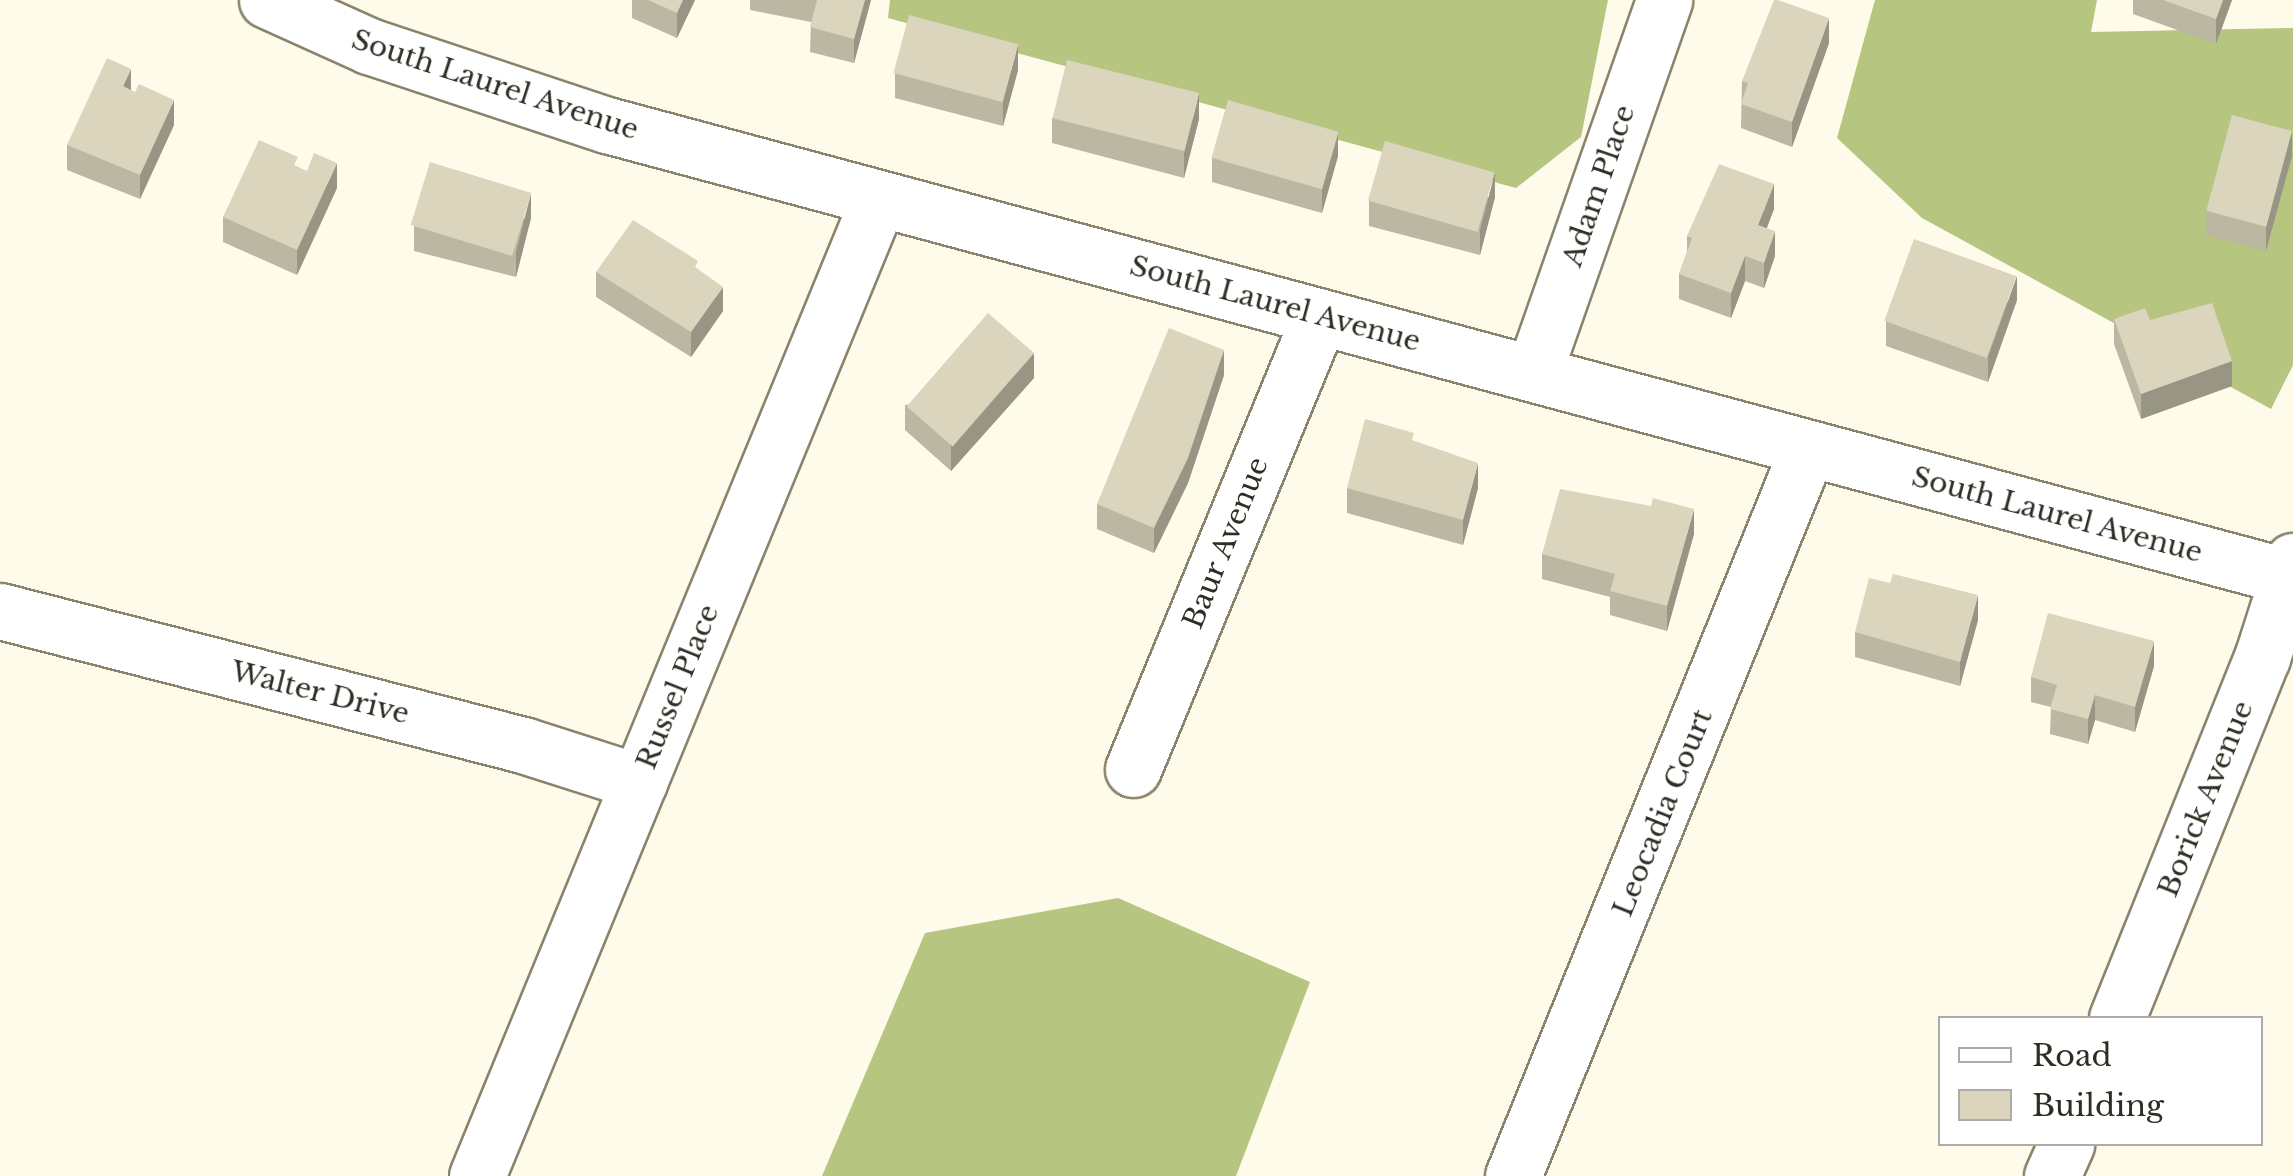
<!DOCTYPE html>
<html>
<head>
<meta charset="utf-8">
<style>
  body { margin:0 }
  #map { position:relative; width:2293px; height:1176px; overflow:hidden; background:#fefbeb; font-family:"Libre Baskerville",serif }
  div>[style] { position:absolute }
  .forest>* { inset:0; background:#b6c580 }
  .roads { filter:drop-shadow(2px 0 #89846d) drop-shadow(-2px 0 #89846d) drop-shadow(0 2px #89846d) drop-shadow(0 -2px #89846d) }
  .minor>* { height:55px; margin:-27.5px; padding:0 27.5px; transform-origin:27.5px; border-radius:27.5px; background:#fff }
  .tertiary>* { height:55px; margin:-27.5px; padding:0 27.5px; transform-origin:27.5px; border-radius:27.5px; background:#fff }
  .wall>* { inset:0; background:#bbb7a2 }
  .shaded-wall>* { inset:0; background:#999584 }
  .building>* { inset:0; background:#dad5bc; transform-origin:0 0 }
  span { translate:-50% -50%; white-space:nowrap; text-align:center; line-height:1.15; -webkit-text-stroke:10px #fff; paint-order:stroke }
  .street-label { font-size:28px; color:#302e24 }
  .legend { position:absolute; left:1938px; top:1016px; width:325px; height:130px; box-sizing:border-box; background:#fff; border:2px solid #acaba7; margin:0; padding:12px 18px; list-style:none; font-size:30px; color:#302e24 }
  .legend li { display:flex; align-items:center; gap:20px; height:50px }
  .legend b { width:50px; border:2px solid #acaba7 }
</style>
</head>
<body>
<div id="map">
  <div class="forest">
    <div style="clip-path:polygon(890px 0,1608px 0,1581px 137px,1516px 188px,888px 18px)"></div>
    <div style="clip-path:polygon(1875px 0,2097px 0,2091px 32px,2293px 28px,2293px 365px,2271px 409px,1922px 218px,1837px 138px)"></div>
    <div style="clip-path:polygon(1118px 898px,1310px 982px,1236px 1176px,822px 1176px,925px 933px)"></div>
  </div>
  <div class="roads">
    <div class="minor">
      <div style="left:1534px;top:372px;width:394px;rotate:-70.7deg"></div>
      <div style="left:0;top:611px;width:540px;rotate:14.37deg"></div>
      <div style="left:523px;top:745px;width:122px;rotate:17.7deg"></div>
      <div style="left:1133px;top:769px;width:489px;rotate:-67.6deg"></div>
      <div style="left:2117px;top:1018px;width:388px;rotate:-68.1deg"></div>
      <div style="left:2262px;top:658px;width:102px;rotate:-72.3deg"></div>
      <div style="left:477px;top:1176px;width:1057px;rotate:-67.66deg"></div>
      <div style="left:1513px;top:1176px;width:785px;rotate:-67.94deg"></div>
      <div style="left:2052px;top:1176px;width:35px;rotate:-66deg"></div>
    </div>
    <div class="tertiary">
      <div style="left:267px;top:0;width:112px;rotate:24.3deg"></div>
      <div style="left:369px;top:46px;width:251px;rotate:18.4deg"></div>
      <div style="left:607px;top:125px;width:1746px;rotate:15.04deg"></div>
    </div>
  </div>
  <div class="wall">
    <div style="clip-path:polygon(632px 0,695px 0,677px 38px,632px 18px)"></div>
    <div style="clip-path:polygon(750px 0,871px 0,854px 63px,810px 52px,811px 22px,750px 10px)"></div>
    <div style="clip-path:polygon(2133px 0,2232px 0,2216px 44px,2133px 14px)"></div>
    <div style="clip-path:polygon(1829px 43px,1792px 147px,1741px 128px,1742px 81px)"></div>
    <div style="clip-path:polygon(1018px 70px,1003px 126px,895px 98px,895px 73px)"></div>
    <div style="clip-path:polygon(1052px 118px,1199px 119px,1184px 178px,1052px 143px)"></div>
    <div style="clip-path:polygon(174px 125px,140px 199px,67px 170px,67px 145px)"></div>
    <div style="clip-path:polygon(1338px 156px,1322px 213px,1212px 182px,1212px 158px)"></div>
    <div style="clip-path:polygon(2292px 156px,2266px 251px,2206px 235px,2206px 211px)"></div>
    <div style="clip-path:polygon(298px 167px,337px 188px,297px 275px,223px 242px,223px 217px)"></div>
    <div style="clip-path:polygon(1495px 197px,1480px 255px,1369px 226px,1369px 201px)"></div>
    <div style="clip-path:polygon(1774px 209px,1767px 228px,1775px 256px,1764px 288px,1745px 281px,1731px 318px,1679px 299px,1679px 274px,1687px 252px,1687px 236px)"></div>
    <div style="clip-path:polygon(531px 218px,516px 277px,414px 251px,414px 226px)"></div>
    <div style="clip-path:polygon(698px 269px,723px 311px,691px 357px,596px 297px,596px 272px)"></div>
    <div style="clip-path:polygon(2017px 300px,1988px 382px,1886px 346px,1886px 321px)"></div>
    <div style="clip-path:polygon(2114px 319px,2150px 320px,2232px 386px,2141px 419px,2114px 344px)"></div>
    <div style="clip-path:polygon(1224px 375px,1188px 483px,1154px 553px,1097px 529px,1097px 504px)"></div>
    <div style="clip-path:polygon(1034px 378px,951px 471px,905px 430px,905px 405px)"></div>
    <div style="clip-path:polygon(1347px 488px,1478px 488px,1463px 545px,1347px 513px)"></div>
    <div style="clip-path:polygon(1694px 534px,1667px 631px,1610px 615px,1610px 597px,1542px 579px,1542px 554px)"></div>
    <div style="clip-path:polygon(1978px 620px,1960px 686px,1855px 657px,1855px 632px)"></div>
    <div style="clip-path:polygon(2154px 666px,2135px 732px,2095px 720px,2088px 744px,2050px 734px,2051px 707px,2031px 702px,2031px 677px)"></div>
  </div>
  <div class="shaded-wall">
    <div style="clip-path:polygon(683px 0,695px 0,677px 38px,677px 13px)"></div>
    <div style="clip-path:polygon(865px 0,871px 0,854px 63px,854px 39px)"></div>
    <div style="clip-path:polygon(2223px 0,2232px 0,2216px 44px,2216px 19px)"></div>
    <div style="clip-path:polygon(1829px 18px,1829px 43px,1792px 147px,1792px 122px)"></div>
    <div style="clip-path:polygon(1018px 45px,1018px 70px,1003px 126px,1003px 101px)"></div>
    <div style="clip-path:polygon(131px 69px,131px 93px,123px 86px)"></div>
    <div style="clip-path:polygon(1199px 94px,1199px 119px,1184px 178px,1184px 153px)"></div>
    <div style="clip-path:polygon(174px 100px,174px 125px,140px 199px,140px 175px)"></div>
    <div style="clip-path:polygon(2292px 131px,2292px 156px,2266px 251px,2266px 226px)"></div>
    <div style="clip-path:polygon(1338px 132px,1338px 156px,1322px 213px,1322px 189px)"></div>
    <div style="clip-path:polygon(337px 163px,337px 188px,297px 275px,297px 250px)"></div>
    <div style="clip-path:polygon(1495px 172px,1495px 197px,1480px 255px,1480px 230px)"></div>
    <div style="clip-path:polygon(1774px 184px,1774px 209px,1758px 250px,1758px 225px)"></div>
    <div style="clip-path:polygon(531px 193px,531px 218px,516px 277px,516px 252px)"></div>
    <div style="clip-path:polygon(1775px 231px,1775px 256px,1764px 288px,1764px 263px)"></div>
    <div style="clip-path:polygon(1745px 256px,1745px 281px,1731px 318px,1731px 293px)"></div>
    <div style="clip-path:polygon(2017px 276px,2017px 300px,1988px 382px,1988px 357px)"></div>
    <div style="clip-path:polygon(723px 287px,723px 311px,691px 357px,691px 332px)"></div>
    <div style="clip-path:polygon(1224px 350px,1224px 375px,1188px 483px,1154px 553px,1154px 528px)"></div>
    <div style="clip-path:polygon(1034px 353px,1034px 378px,951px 471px,951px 446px)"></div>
    <div style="clip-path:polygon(2232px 361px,2232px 386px,2141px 419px,2141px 394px)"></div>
    <div style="clip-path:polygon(1478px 463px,1478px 488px,1463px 545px,1463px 520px)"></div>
    <div style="clip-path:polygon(1694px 509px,1694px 534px,1667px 631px,1667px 606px)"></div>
    <div style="clip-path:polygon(1978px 595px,1978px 620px,1960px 686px,1960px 662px)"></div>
    <div style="clip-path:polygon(2154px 641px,2154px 666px,2135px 732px,2135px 707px)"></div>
    <div style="clip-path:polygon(2095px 695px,2095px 720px,2088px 744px,2088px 719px)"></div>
  </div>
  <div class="building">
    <div style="clip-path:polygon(648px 0,683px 0,677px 13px)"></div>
    <div style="clip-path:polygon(817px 0,865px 0,854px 39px,810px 27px)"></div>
    <div style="clip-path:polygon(1774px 0,1778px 0,1829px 18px,1792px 122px,1741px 104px,1748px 83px,1742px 81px)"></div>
    <div style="clip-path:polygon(2163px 0,2223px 0,2216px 19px)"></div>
    <div style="left:909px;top:15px;width:113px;height:60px;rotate:15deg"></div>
    <div style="clip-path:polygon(107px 58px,131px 69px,123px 86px,135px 92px,139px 84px,174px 100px,140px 175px,67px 145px)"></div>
    <div style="left:1067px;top:60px;width:136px;height:60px;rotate:14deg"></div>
    <div style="left:1228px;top:100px;width:115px;height:60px;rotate:16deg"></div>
    <div style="left:2232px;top:115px;width:62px;height:99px;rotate:15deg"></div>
    <div style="clip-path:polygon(259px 140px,298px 157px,294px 165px,307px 171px,314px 153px,337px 163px,297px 250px,223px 217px)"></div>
    <div style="left:1385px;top:141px;width:114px;height:62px;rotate:16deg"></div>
    <div style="left:430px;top:162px;width:106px;height:66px;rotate:17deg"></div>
    <div style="clip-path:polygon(1719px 164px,1774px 184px,1758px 225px,1775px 231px,1764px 263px,1745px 256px,1731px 293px,1679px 274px,1692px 238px,1687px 236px)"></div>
    <div style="clip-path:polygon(633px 220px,698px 261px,695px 267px,723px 287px,691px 332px,596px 272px)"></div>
    <div style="left:1914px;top:239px;width:109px;height:87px;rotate:20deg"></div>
    <div style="clip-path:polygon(2212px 303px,2232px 361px,2141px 394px,2114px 319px,2145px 308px,2150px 320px)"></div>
    <div style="left:988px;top:313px;width:61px;height:124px;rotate:41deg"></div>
    <div style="clip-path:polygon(1169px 328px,1224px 350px,1188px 458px,1154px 528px,1097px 504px)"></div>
    <div style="clip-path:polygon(1365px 419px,1414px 433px,1412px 440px,1478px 463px,1463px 520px,1347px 488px)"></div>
    <div style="clip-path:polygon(1560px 489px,1651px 506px,1653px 498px,1694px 509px,1667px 606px,1610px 591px,1615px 574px,1542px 554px)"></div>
    <div style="clip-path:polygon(1893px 574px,1978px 595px,1960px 662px,1855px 632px,1869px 578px,1890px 583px)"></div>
    <div style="clip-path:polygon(2048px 613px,2154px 641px,2135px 707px,2095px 695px,2088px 719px,2050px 709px,2057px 685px,2031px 677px)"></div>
  </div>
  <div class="street-label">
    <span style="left:495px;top:85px;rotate:18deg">South Laurel Avenue</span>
    <span style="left:1599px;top:186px;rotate:-71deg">Adam Place</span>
    <span style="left:1275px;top:304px;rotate:15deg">South Laurel Avenue</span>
    <span style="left:2057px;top:515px;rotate:15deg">South Laurel Avenue</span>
    <span style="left:1226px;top:543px;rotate:-68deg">Baur Avenue</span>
    <span style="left:678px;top:687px;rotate:-68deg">Russel Place</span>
    <span style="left:320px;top:693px;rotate:14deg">Walter Drive</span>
    <span style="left:2206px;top:799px;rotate:-68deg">Borick Avenue</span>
    <span style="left:1663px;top:813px;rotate:-68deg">Leocadia Court</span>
  </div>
  <ul class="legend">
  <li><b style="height:12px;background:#fff"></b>Road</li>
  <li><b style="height:28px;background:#dad5bc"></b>Building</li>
  </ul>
</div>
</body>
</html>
